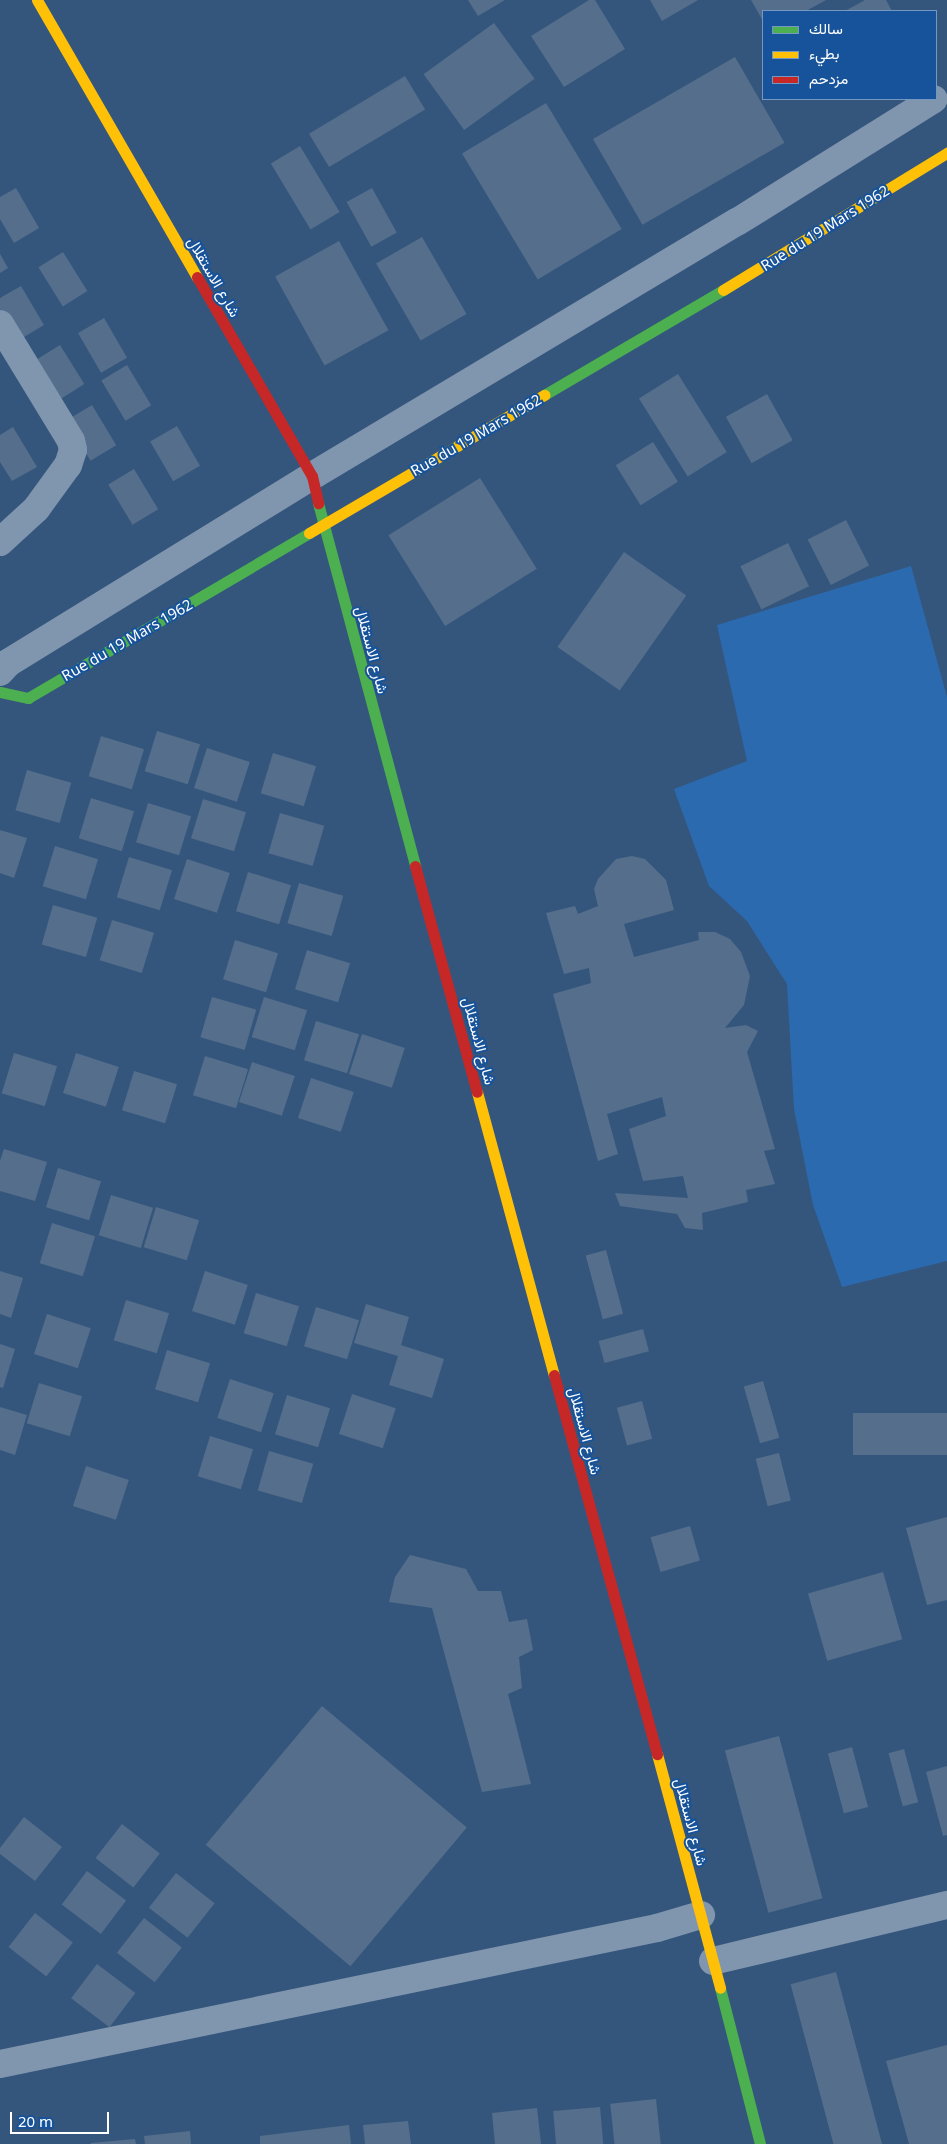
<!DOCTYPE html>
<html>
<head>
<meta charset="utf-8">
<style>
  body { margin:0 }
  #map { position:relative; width:947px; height:2144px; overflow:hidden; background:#35567c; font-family:"Noto Sans",Vazirmatn,sans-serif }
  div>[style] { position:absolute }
  .green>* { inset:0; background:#2b6aaf }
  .building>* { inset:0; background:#546e8c; transform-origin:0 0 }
  .street>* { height:28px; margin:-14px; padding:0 14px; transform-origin:14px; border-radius:14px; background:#8095ae }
  .fast>* { height:11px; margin:-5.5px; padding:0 5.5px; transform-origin:5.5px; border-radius:5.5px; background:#4caf50 }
  .slow>* { height:11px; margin:-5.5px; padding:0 5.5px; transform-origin:5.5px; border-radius:5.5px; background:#ffc107 }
  .jam>* { height:11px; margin:-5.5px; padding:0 5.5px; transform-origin:5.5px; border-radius:5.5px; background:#c62828 }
  span { translate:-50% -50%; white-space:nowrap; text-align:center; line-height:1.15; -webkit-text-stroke:4px #17539a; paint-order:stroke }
  .street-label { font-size:15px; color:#fff }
  .legend { position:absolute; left:762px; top:10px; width:175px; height:90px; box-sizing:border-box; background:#17539a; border:1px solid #7498c2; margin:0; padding:6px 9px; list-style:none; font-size:15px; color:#fff }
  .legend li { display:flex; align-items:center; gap:10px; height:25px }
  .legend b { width:25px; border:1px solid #7498c2 }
  .scale { position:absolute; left:10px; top:2112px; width:99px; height:22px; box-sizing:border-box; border:2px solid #fff; border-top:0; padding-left:6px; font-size:15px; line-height:18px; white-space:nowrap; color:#fff; -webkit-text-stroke:4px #17539a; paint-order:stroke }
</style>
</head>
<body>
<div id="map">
  <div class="green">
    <div style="clip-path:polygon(911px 566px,947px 697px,947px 1261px,842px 1287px,813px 1205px,794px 1109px,787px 984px,747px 921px,709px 886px,674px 789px,747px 761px,717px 625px)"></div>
  </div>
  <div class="building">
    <div style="clip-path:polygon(468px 0,505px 0,478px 16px)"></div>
    <div style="clip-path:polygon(589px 0,595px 0,625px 49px,564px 87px,531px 36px)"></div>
    <div style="clip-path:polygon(650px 0,698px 0,662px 21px)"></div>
    <div style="clip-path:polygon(751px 0,826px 0,806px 11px,763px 11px,763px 21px)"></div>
    <div style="clip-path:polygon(865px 0,886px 0,892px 11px,845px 11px)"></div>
    <div style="left:494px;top:23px;width:69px;height:87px;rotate:54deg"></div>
    <div style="left:735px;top:57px;width:99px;height:164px;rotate:60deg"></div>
    <div style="left:405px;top:76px;width:39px;height:112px;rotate:59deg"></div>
    <div style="left:546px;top:103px;width:147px;height:98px;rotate:59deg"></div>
    <div style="left:300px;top:146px;width:77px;height:34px;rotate:59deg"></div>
    <div style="clip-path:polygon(16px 188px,39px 228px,14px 243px,0 219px,0 197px)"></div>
    <div style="left:372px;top:188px;width:51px;height:29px;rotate:61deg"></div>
    <div style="left:422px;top:237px;width:89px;height:53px;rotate:60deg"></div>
    <div style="left:339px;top:241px;width:102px;height:73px;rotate:61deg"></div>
    <div style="left:63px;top:252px;width:46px;height:29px;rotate:58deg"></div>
    <div style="clip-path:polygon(0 254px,8px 268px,0 273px)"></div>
    <div style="clip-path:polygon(21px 286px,44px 325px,19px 340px,0 309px,0 298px)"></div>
    <div style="left:104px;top:318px;width:46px;height:30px;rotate:60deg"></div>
    <div style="left:60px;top:345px;width:46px;height:29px;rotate:58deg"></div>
    <div style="left:127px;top:365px;width:47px;height:30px;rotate:59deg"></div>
    <div style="left:678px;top:374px;width:92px;height:46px;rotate:58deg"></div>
    <div style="left:767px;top:394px;width:53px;height:47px;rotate:61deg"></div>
    <div style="left:92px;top:405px;width:47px;height:30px;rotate:59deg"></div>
    <div style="left:177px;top:426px;width:46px;height:31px;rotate:60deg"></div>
    <div style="clip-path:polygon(13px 427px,37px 467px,12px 481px,0 462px,0 435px)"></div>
    <div style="left:653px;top:442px;width:47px;height:44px;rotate:58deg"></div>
    <div style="left:134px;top:469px;width:47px;height:30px;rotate:59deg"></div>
    <div style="left:480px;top:478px;width:107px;height:108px;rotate:58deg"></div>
    <div style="left:846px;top:520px;width:51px;height:43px;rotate:63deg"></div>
    <div style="left:788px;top:543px;width:48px;height:53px;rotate:64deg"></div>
    <div style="left:624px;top:552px;width:76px;height:116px;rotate:35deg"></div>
    <div style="left:157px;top:731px;width:45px;height:42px;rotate:17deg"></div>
    <div style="left:101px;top:736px;width:45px;height:42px;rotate:17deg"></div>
    <div style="left:207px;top:748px;width:45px;height:42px;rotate:18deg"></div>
    <div style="left:273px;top:753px;width:45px;height:42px;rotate:17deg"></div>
    <div style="left:27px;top:770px;width:46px;height:42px;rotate:16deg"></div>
    <div style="left:91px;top:798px;width:45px;height:42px;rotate:17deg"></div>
    <div style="left:203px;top:799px;width:45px;height:41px;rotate:17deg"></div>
    <div style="left:148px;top:803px;width:45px;height:41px;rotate:17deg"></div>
    <div style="left:280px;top:813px;width:46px;height:42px;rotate:16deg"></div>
    <div style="clip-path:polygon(0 830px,27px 838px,14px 878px,0 873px)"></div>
    <div style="left:55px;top:846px;width:45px;height:42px;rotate:17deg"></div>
    <div style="clip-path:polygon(632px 856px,645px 859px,666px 880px,674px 910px,624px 924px,634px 957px,699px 940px,698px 932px,715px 932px,730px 939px,741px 952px,750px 976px,744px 1005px,725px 1028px,746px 1025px,758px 1031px,747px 1052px,775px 1149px,764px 1151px,775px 1184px,746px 1190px,748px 1202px,702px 1213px,703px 1230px,685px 1228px,677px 1214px,620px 1206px,615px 1193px,688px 1198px,683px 1176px,643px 1181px,629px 1129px,666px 1116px,662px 1097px,607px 1114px,618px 1154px,598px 1161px,553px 994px,591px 983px,589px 968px,564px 974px,546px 913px,575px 906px,578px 914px,598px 906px,594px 889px,598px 879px,616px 859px)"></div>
    <div style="left:129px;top:857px;width:45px;height:42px;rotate:17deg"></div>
    <div style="left:187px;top:859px;width:45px;height:42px;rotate:18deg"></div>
    <div style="left:248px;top:872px;width:45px;height:41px;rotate:17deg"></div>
    <div style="left:299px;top:883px;width:46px;height:42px;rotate:16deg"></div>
    <div style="left:53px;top:905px;width:46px;height:41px;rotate:16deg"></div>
    <div style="left:112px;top:920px;width:44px;height:42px;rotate:17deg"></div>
    <div style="left:235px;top:940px;width:45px;height:41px;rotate:17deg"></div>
    <div style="left:307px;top:950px;width:45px;height:41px;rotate:17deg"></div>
    <div style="left:212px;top:997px;width:46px;height:42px;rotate:16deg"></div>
    <div style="left:264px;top:997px;width:45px;height:42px;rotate:17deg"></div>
    <div style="left:316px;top:1021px;width:45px;height:41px;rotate:17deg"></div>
    <div style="left:362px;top:1034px;width:45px;height:42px;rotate:18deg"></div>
    <div style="left:14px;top:1053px;width:45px;height:42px;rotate:17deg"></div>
    <div style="left:76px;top:1053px;width:45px;height:42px;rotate:18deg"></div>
    <div style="left:205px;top:1056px;width:45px;height:41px;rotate:17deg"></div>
    <div style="left:252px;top:1062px;width:45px;height:42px;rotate:18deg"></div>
    <div style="left:134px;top:1071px;width:45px;height:41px;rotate:17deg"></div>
    <div style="left:311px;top:1078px;width:45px;height:42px;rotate:18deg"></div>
    <div style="clip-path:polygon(4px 1149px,47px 1162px,35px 1201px,0 1191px,0 1161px)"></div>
    <div style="left:58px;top:1168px;width:45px;height:41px;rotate:17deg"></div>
    <div style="left:111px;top:1195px;width:44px;height:42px;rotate:17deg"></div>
    <div style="left:156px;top:1207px;width:45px;height:42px;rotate:17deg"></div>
    <div style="left:52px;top:1223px;width:45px;height:42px;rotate:17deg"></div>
    <div style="left:606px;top:1250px;width:66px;height:21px;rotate:75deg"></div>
    <div style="clip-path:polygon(0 1271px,23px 1278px,11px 1318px,0 1314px)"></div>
    <div style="left:205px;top:1271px;width:45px;height:42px;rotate:18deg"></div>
    <div style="left:256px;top:1293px;width:45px;height:42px;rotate:17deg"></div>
    <div style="left:126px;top:1300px;width:45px;height:42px;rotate:17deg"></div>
    <div style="clip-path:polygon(366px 1304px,409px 1317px,401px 1345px,444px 1359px,432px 1398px,389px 1385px,398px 1356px,354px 1343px)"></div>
    <div style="left:316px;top:1307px;width:45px;height:41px;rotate:17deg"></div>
    <div style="left:47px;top:1314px;width:46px;height:42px;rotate:18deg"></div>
    <div style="left:643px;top:1329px;width:23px;height:46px;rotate:75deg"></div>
    <div style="clip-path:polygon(0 1344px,15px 1349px,3px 1388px,0 1387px)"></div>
    <div style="left:167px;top:1350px;width:45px;height:41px;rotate:17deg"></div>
    <div style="left:230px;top:1379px;width:46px;height:41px;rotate:18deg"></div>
    <div style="left:763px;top:1381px;width:59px;height:20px;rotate:74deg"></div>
    <div style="left:39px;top:1383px;width:45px;height:42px;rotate:17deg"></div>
    <div style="left:352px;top:1394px;width:46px;height:42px;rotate:18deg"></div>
    <div style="left:287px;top:1395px;width:45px;height:41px;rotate:17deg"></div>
    <div style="left:642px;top:1401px;width:39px;height:26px;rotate:75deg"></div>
    <div style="clip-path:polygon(0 1407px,27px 1415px,15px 1455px,0 1450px)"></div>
    <div style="left:947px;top:1413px;width:42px;height:94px;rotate:90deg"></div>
    <div style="left:210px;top:1436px;width:45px;height:42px;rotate:17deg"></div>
    <div style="left:269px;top:1451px;width:46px;height:41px;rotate:16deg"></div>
    <div style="left:779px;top:1453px;width:49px;height:24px;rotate:76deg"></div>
    <div style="left:86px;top:1466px;width:45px;height:42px;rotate:18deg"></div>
    <div style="clip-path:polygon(947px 1517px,947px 1600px,927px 1605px,906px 1528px)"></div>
    <div style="left:690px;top:1526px;width:36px;height:41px;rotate:74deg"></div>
    <div style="clip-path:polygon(410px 1555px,466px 1569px,478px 1591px,501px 1591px,509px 1622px,527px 1619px,533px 1650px,519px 1657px,522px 1688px,508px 1694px,531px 1784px,482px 1792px,432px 1608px,389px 1602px,395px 1577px)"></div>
    <div style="left:883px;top:1572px;width:70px;height:78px;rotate:74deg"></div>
    <div style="left:322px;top:1706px;width:189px;height:181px;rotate:40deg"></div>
    <div style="left:779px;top:1736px;width:168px;height:56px;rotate:75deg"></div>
    <div style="left:852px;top:1747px;width:62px;height:25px;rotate:75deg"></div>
    <div style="left:904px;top:1749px;width:55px;height:16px;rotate:75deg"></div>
    <div style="clip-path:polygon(947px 1766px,947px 1835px,943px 1836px,926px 1772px)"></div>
    <div style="clip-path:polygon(24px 1817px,62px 1847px,35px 1881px,0 1854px,0 1848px)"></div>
    <div style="left:122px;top:1824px;width:48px;height:43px;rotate:38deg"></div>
    <div style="left:87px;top:1871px;width:49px;height:42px;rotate:37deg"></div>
    <div style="left:176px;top:1873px;width:49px;height:44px;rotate:38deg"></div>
    <div style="left:35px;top:1913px;width:48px;height:43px;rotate:38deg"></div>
    <div style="left:144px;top:1918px;width:48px;height:44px;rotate:38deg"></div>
    <div style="left:97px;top:1964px;width:48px;height:43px;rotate:37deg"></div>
    <div style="left:836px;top:1972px;width:178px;height:47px;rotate:75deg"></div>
    <div style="clip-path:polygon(947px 2045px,947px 2144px,909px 2144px,886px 2061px)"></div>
    <div style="left:656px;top:2099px;width:45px;height:46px;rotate:84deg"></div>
    <div style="left:600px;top:2107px;width:37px;height:47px;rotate:85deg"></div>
    <div style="clip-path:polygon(537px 2108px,541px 2144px,495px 2144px,492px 2113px)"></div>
    <div style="clip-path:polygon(408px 2121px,411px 2144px,365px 2144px,363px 2125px)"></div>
    <div style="clip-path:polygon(349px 2125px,351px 2144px,260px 2144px,260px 2136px)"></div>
    <div style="clip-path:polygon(190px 2131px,191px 2144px,145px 2144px,144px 2136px)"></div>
    <div style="clip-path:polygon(135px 2139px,136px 2144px,91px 2144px,91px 2143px)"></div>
  </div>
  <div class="street">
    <div style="left:0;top:324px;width:137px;rotate:58.7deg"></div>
    <div style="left:71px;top:441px;width:9px;rotate:77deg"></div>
    <div style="left:73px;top:450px;width:16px;rotate:108deg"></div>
    <div style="left:68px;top:465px;width:54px;rotate:126deg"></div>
    <div style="left:36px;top:509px;width:49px;rotate:137.5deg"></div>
    <div style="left:0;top:672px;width:12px;rotate:-48deg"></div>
    <div style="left:8px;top:663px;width:357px;rotate:-31.6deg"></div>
    <div style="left:312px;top:476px;width:495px;rotate:-30.9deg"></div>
    <div style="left:737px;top:222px;width:232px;rotate:-32deg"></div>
    <div style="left:713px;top:1961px;width:241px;rotate:-13.5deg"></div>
    <div style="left:0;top:2064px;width:671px;rotate:-11.7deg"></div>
    <div style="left:657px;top:1928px;width:46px;rotate:-16.5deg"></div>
  </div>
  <div class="fast">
    <div style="left:544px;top:395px;width:208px;rotate:-30.4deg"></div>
    <div style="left:318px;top:503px;width:376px;rotate:75deg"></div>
    <div style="left:0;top:692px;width:29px;rotate:12deg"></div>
    <div style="left:28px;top:698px;width:326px;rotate:-30.4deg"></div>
    <div style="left:720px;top:1988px;width:161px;rotate:75.6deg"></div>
  </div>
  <div class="slow">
    <div style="left:37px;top:0;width:320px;rotate:60deg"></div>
    <div style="left:723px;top:290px;width:263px;rotate:-31.5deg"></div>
    <div style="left:309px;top:533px;width:273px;rotate:-30.4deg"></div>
    <div style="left:477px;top:1092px;width:293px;rotate:74.8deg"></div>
    <div style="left:657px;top:1754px;width:242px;rotate:74.9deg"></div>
  </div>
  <div class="jam">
    <div style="left:197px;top:277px;width:230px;rotate:60deg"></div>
    <div style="left:312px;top:476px;width:28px;rotate:77deg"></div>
    <div style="left:415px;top:866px;width:234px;rotate:74.7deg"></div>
    <div style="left:554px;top:1375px;width:393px;rotate:74.8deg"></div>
  </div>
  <div class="street-label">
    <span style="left:825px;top:228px;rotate:-32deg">Rue du 19 Mars 1962</span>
    <span style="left:214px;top:277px;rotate:60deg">شارع الاستقلال</span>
    <span style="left:476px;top:435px;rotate:-30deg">Rue du 19 Mars 1962</span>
    <span style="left:127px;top:640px;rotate:-30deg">Rue du 19 Mars 1962</span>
    <span style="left:372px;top:650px;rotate:75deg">شارع الاستقلال</span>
    <span style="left:479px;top:1041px;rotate:75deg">شارع الاستقلال</span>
    <span style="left:585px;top:1431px;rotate:75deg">شارع الاستقلال</span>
    <span style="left:691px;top:1822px;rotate:75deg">شارع الاستقلال</span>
  </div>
  <ul class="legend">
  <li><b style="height:6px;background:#4caf50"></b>سالك</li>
  <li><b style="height:6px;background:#ffc107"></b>بطيء</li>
  <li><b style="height:6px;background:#c62828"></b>مزدحم</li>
  </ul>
  <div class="scale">20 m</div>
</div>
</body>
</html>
